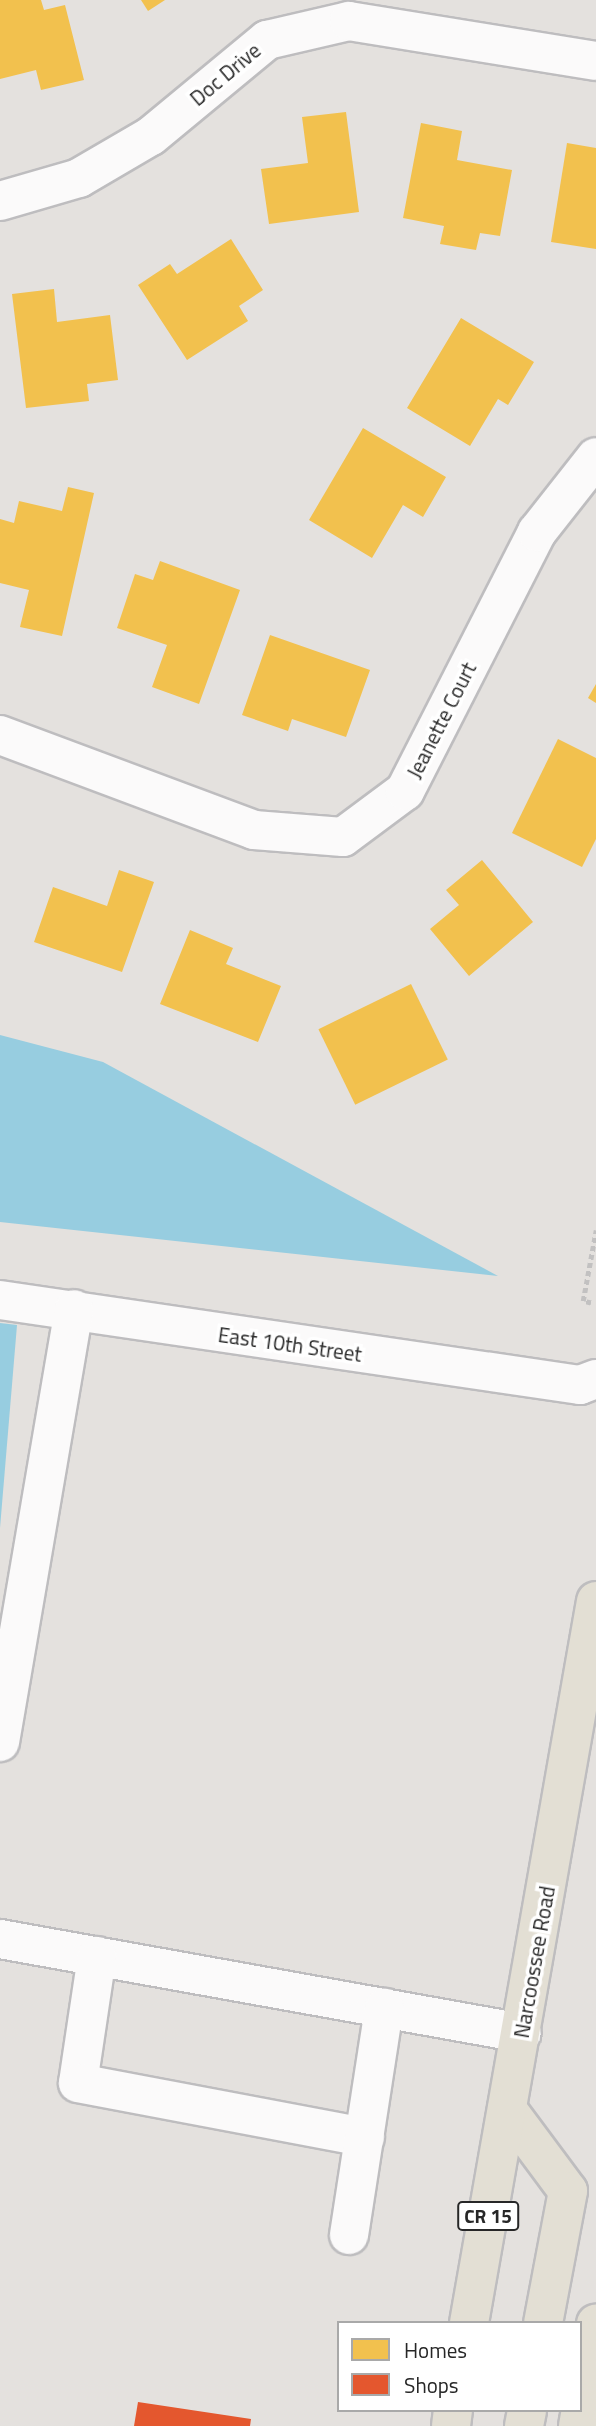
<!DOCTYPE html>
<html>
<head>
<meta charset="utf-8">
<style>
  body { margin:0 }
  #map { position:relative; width:596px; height:2426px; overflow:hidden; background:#e4e1de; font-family:"Titillium Web",sans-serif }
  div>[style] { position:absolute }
  .water>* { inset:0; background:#97cde0 }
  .homes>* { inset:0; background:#f2c14e; transform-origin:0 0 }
  .shops>* { inset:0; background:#e4572e }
  .path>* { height:4.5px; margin-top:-2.25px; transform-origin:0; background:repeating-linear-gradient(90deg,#c2c1c1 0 5px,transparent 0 8.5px) }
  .roads { filter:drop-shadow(2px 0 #bebdbf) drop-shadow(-2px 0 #bebdbf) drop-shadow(0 2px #bebdbf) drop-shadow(0 -2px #bebdbf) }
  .minor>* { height:38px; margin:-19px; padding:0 19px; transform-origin:19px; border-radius:19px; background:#fbfafa }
  .major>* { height:38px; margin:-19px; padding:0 19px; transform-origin:19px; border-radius:19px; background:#e3dfd4 }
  span { translate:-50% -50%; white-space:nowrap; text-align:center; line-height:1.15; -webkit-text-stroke:7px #fff; paint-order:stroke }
  .shield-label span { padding:2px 5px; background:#fff; border:2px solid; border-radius:5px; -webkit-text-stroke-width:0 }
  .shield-label { font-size:19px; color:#272727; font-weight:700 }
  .street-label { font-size:21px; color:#272727 }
  .legend { position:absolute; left:337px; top:2321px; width:245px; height:91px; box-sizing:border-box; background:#fff; border:2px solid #a9a9a9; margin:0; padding:9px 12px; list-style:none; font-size:21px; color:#272727 }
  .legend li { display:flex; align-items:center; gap:14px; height:35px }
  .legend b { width:35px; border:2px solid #a9a9a9 }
</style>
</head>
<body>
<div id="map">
  <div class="water">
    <div style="clip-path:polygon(0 1035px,103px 1062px,498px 1276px,0 1222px)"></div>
    <div style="clip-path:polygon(0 1323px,17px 1325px,0 1528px)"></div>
  </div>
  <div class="homes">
    <div style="clip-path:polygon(0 0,41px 0,44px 10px,65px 5px,84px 80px,41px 90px,36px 70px,0 79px)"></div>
    <div style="clip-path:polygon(141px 0,165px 0,148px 11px)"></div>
    <div style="clip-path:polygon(346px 112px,359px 212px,269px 224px,261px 169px,308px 163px,302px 117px)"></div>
    <div style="clip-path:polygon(421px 123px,462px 131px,457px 160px,512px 170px,500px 236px,480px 233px,476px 250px,440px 244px,444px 226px,403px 218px)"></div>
    <div style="clip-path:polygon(567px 143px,596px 148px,596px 249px,551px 242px)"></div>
    <div style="clip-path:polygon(231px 239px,263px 290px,239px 306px,248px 321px,187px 360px,138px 285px,170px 264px,177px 274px)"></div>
    <div style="clip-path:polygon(54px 289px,57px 322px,110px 315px,118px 380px,87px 384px,89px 401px,26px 408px,12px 294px)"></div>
    <div style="clip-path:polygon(461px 318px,534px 362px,508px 405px,498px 399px,470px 446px,407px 408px)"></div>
    <div style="clip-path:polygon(363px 428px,446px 477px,423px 517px,403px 505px,372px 558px,309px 520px)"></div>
    <div style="clip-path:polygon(68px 487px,94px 493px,62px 636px,20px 627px,29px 590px,0 583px,0 519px,14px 523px,19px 501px,62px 511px)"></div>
    <div style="clip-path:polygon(160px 561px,240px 590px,199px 704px,152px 687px,167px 645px,117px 628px,135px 574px,153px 580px)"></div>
    <div style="clip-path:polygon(270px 635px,370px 670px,346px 737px,292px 719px,288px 731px,242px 715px)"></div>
    <div style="clip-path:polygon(596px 684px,596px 703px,588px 698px)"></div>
    <div style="clip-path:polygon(558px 739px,596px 758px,596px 839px,582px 867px,512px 833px)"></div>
    <div style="clip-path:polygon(482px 860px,533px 922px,469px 976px,430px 929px,459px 905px,446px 890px)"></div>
    <div style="clip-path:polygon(119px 870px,154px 882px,122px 972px,34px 942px,53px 887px,107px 906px)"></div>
    <div style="clip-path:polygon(190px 930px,233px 948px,226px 964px,281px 986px,258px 1042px,160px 1004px)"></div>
    <div style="left:411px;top:984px;width:84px;height:103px;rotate:64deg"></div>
  </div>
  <div class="shops">
    <div style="clip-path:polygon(138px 2402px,251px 2419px,250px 2426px,134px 2426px)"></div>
  </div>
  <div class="path">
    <div style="left:591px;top:1303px;width:8px;rotate:-166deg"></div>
    <div style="left:583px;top:1301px;width:72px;rotate:-79.6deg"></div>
  </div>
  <div class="roads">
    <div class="minor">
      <div style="left:0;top:201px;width:82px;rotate:-16.2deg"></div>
      <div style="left:79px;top:178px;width:83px;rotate:-30.3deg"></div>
      <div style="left:151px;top:136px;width:151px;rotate:-39.6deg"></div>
      <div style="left:267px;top:40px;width:84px;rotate:-13deg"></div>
      <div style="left:349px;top:21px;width:250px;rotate:9.2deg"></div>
      <div style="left:0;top:735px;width:271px;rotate:20.5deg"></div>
      <div style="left:254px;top:830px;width:89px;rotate:4.5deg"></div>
      <div style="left:343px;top:837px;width:77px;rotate:-36.6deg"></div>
      <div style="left:405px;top:791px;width:291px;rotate:-63deg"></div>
      <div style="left:537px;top:532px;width:95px;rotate:-51.8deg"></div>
      <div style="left:0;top:1300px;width:586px;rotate:8.34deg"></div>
      <div style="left:580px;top:1385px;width:17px;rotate:-21deg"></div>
      <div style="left:0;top:1742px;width:439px;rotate:-80.3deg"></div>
      <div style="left:0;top:1939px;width:530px;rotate:10.21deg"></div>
      <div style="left:97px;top:1956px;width:128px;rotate:98.5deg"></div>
      <div style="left:78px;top:2083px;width:292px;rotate:10.7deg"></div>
      <div style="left:349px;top:2235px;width:230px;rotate:-81.2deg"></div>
    </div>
    <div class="major">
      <div style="left:507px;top:2109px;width:102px;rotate:53.4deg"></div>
      <div style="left:568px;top:2191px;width:134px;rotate:100.7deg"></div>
      <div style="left:469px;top:2323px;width:733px;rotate:-80.02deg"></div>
      <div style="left:451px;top:2426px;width:16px;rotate:-83deg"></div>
      <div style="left:524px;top:2426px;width:16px;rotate:-79deg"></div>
      <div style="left:578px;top:2426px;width:104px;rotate:-80deg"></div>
    </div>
  </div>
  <div class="shield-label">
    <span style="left:488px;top:2216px">CR 15</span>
  </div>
  <div class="street-label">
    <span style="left:225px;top:74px;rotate:-40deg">Doc Drive</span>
    <span style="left:441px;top:720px;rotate:-63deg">Jeanette Court</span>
    <span style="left:290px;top:1344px;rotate:8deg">East 10th Street</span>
    <span style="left:534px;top:1962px;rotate:-80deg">Narcoossee Road</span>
  </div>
  <ul class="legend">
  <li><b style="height:19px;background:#f2c14e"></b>Homes</li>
  <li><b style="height:19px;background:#e4572e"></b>Shops</li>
  </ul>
</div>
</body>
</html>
